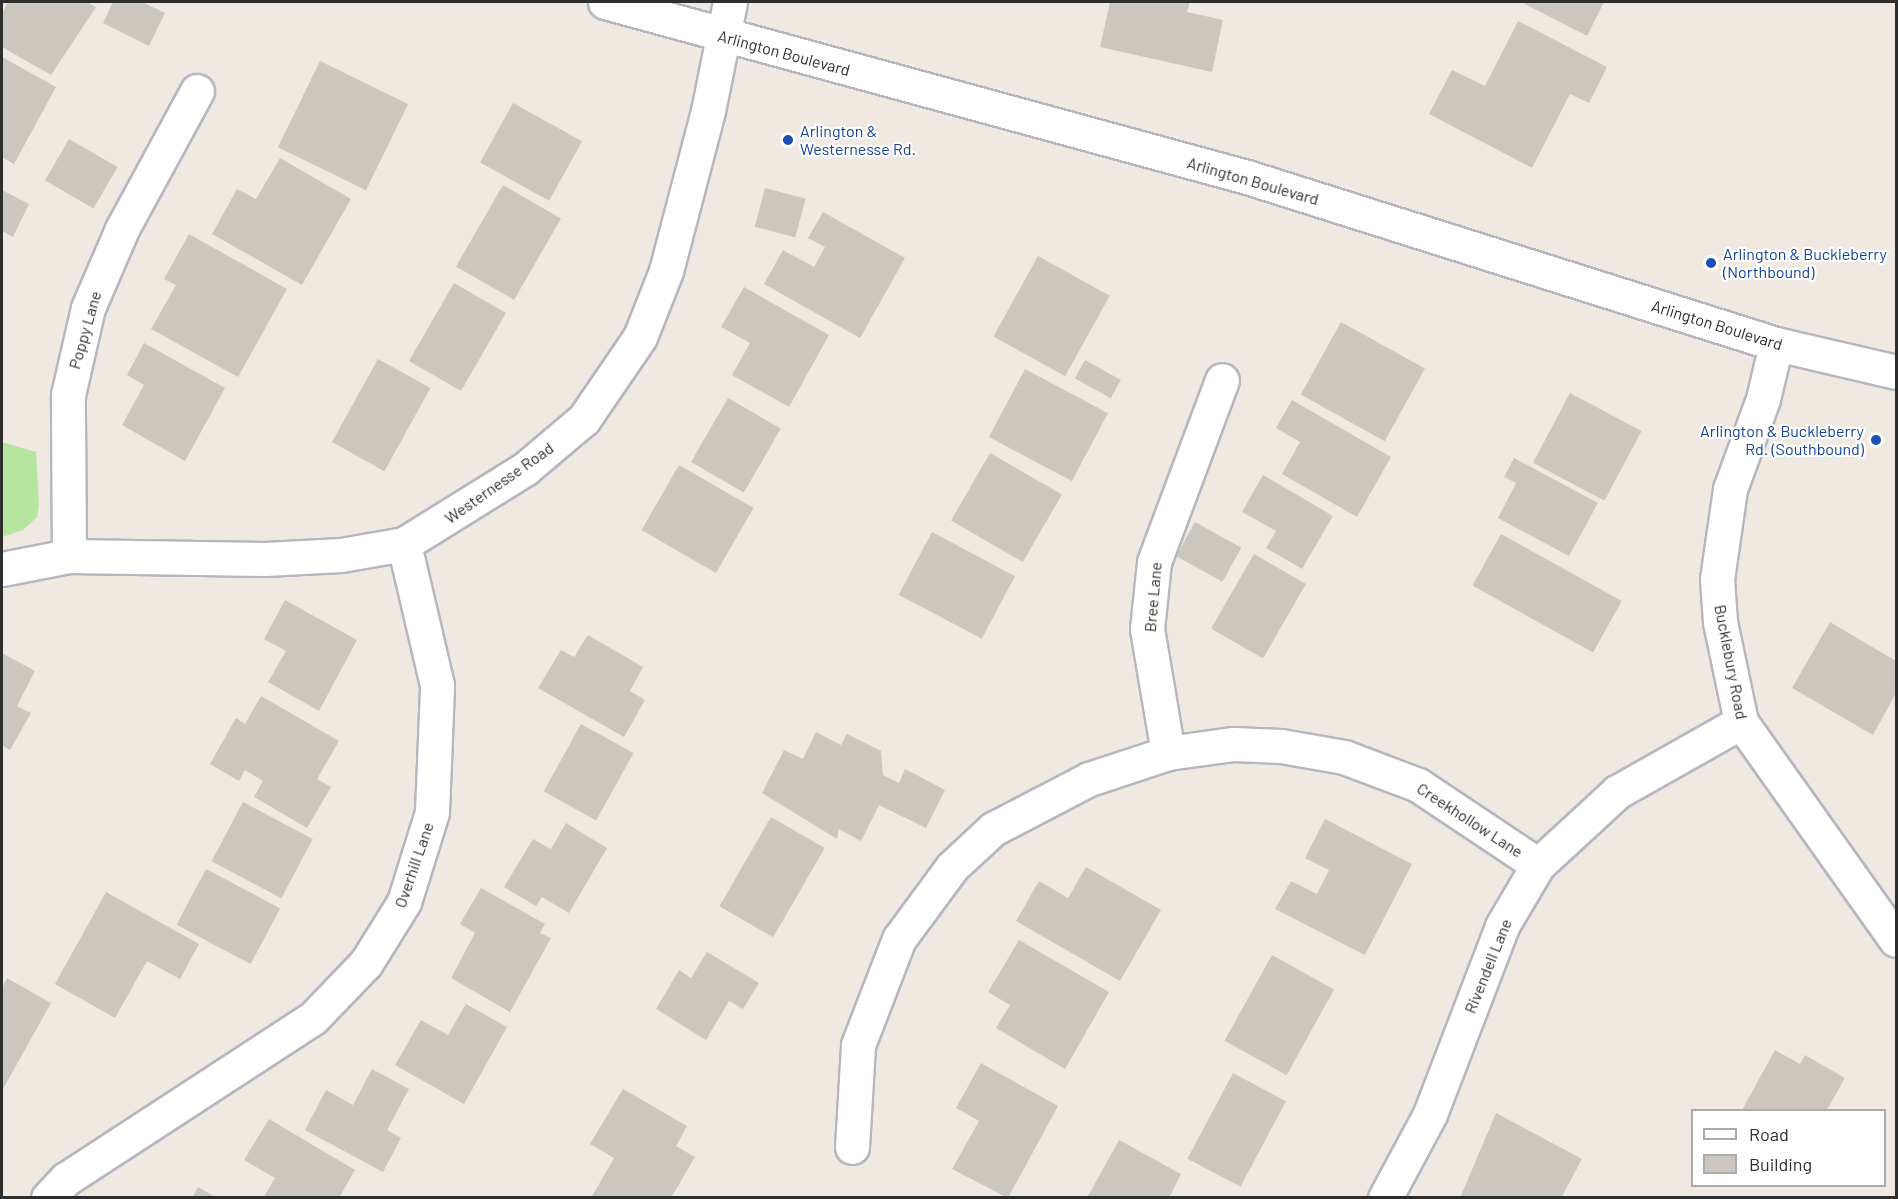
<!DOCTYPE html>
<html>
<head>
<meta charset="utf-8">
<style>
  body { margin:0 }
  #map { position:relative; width:1898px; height:1199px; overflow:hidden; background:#efe9e1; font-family:Barlow,sans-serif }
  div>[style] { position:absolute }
  .green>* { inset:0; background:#b6e59e }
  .building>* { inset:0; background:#cbc7bf; transform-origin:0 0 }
  .roads { filter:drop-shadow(2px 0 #b4b7c1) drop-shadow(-2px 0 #b4b7c1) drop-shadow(0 2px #b4b7c1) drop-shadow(0 -2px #b4b7c1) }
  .minor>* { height:33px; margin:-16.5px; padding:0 16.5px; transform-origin:16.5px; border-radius:16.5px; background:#fff }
  .dots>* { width:16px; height:16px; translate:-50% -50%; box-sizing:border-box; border:3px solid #fff; border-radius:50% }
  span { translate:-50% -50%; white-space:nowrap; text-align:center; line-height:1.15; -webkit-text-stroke:4.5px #fff; paint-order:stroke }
  .street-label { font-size:16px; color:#2e2e2e }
  .transit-label { font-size:16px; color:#164399 }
  .left { translate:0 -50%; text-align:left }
  .right { translate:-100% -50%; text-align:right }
  .frame { position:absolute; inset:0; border:3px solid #2e2e2e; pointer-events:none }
  .legend { position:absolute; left:1691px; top:1109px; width:195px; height:78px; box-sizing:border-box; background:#fff; border:2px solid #ababab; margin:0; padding:8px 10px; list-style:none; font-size:18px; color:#2e2e2e }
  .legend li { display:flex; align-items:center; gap:12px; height:30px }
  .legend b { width:30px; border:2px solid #ababab }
</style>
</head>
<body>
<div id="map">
  <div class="green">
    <div style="clip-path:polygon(2px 442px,36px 452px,39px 505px,37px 517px,23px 530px,2px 537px)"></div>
  </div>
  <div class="building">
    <div style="clip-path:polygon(8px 2px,87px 2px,96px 7px,51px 75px,2px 47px,2px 13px)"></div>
    <div style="clip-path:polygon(113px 2px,142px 2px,165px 13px,149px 46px,103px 23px)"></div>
    <div style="clip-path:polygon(1110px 2px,1190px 2px,1187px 12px,1223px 20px,1212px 72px,1100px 47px)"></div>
    <div style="clip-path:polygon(1521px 2px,1604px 2px,1587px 36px)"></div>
    <div style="clip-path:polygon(1518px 21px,1607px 67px,1589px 103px,1570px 94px,1532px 168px,1429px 114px,1452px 70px,1485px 86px)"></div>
    <div style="clip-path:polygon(2px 57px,56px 87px,14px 164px,2px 157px)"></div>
    <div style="left:320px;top:61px;width:98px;height:96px;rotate:26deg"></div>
    <div style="left:513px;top:103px;width:79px;height:68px;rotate:29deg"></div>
    <div style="left:69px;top:139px;width:56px;height:48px;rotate:30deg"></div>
    <div style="clip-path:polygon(280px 158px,351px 199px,302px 285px,212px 234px,237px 189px,256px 199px)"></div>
    <div style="left:503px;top:185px;width:67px;height:94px;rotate:30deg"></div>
    <div style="left:765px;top:188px;width:42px;height:40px;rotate:15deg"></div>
    <div style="clip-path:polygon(2px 190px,29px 204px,13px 237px,2px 231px)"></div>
    <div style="clip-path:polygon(823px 212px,905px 258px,860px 338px,764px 284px,783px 250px,814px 267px,825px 247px,808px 238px)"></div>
    <div style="clip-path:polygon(189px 234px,287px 289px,238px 377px,151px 329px,176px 285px,164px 279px)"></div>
    <div style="left:1038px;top:256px;width:82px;height:92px;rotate:29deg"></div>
    <div style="left:454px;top:283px;width:60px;height:90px;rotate:30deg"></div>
    <div style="clip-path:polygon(744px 287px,829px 335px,789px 407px,732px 375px,750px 343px,721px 327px)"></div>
    <div style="left:1341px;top:322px;width:96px;height:83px;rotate:29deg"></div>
    <div style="clip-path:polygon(144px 343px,225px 388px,185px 461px,122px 425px,144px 385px,127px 375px)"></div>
    <div style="left:378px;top:359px;width:60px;height:95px;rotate:29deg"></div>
    <div style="left:1085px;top:360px;width:41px;height:21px;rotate:29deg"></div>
    <div style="left:1025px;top:369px;width:94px;height:77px;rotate:28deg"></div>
    <div style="left:1570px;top:393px;width:81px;height:79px;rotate:28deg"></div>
    <div style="left:728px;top:398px;width:61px;height:74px;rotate:30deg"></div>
    <div style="clip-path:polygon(1292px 400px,1391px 457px,1357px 517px,1282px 474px,1300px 442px,1276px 428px)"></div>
    <div style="left:990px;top:453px;width:83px;height:78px;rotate:30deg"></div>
    <div style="clip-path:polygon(1514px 458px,1598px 503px,1569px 556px,1498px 518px,1516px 483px,1504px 477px)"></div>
    <div style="left:679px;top:465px;width:86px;height:75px;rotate:30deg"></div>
    <div style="clip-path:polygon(1263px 475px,1333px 516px,1302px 569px,1266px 548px,1276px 531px,1242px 512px)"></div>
    <div style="left:1195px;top:522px;width:53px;height:39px;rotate:29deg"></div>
    <div style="left:932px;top:532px;width:94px;height:71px;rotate:28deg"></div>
    <div style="left:1501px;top:534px;width:138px;height:59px;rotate:29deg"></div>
    <div style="left:1254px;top:554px;width:60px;height:86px;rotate:30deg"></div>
    <div style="clip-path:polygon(285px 600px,357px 640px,319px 711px,268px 682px,286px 651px,264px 639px)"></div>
    <div style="clip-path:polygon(1830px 622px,1896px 661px,1896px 693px,1873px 735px,1792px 688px)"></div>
    <div style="clip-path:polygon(588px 635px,643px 667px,630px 691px,645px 700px,624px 737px,538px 688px,561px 650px,574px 657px)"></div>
    <div style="clip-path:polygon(2px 653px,35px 671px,17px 706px,31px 713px,10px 750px,2px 745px)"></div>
    <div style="clip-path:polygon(261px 696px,339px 741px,317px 779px,331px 787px,307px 828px,254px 797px,263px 781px,245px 770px,239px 781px,210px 764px,236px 718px,245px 724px)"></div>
    <div style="left:581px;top:724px;width:60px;height:77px;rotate:29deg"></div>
    <div style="clip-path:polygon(816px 732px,841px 745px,847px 734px,881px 751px,883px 775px,899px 783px,905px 769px,945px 790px,926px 828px,879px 805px,861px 841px,839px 829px,837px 839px,762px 793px,784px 750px,803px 759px)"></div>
    <div style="left:243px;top:802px;width:79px;height:67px;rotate:28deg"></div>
    <div style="left:771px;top:817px;width:62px;height:103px;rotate:30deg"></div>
    <div style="clip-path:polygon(1325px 819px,1412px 864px,1365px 955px,1275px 909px,1291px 881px,1317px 894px,1329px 870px,1305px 858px)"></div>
    <div style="clip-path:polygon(566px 823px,607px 848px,569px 913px,542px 897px,536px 906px,504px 887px,533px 839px,551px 849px)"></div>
    <div style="clip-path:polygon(1086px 867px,1161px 910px,1120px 981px,1016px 921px,1039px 881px,1068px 898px)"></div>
    <div style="left:206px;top:869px;width:84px;height:63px;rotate:28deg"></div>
    <div style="clip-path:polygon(481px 888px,545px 924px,540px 933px,551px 938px,510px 1012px,451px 978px,475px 933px,460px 924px)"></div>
    <div style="clip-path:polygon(106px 892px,199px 944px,180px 979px,147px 961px,115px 1018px,55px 984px)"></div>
    <div style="clip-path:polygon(1019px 940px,1109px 992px,1065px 1069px,996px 1028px,1010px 1005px,988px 992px)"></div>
    <div style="clip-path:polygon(707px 952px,759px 983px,743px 1009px,729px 1001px,706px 1040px,656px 1009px,679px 970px,691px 978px)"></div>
    <div style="left:1272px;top:955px;width:71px;height:98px;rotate:29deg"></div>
    <div style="clip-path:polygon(7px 978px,51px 1003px,3px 1089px,2px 988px)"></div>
    <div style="clip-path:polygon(466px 1004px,507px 1027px,464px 1104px,395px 1065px,421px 1020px,448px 1035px)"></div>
    <div style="clip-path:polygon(1775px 1050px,1800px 1064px,1805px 1055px,1845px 1078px,1827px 1110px,1742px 1110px)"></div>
    <div style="clip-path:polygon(981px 1063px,1058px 1106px,1008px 1198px,952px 1169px,979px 1121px,956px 1108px)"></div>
    <div style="clip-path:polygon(372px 1069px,409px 1089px,387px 1130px,401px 1138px,383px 1172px,305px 1130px,326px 1090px,353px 1105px)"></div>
    <div style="left:1233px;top:1073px;width:60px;height:97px;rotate:28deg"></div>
    <div style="clip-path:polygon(623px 1089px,687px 1126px,676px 1146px,695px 1157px,671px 1198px,591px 1198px,614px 1158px,590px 1144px)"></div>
    <div style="clip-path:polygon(1496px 1113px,1582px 1159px,1561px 1198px,1460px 1198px)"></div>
    <div style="clip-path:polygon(269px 1119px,355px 1170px,339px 1198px,263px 1198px,275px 1178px,244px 1160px)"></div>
    <div style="clip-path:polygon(1119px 1140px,1181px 1174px,1169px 1198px,1087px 1198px)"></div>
    <div style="clip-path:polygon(198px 1187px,217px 1198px,192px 1198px)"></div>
  </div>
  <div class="roads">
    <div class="minor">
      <div style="left:605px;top:2px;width:665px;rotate:15.25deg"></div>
      <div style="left:1247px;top:177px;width:555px;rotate:17.52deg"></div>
      <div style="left:1776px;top:344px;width:123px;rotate:13.1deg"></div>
      <div style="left:1776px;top:344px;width:57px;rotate:103.3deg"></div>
      <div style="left:1763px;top:399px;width:96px;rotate:110.1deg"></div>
      <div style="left:1730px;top:489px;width:91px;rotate:98.2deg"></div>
      <div style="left:1717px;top:579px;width:43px;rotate:86deg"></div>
      <div style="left:1720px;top:622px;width:102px;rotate:78.1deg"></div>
      <div style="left:1741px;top:722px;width:267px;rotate:54.6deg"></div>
      <div style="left:69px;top:556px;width:161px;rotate:-90.4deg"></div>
      <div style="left:68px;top:395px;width:89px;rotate:-77.1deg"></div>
      <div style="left:88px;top:308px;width:86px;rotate:-66.7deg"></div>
      <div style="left:122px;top:229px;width:157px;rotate:-61.5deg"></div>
      <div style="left:2px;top:569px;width:68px;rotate:-11deg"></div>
      <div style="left:69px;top:556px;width:196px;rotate:0.9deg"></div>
      <div style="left:265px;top:559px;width:76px;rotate:-3deg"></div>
      <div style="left:341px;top:555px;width:64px;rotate:-9.9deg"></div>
      <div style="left:404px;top:544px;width:144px;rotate:-31.9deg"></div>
      <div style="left:526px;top:468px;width:76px;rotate:-40.2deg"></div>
      <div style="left:584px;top:419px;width:99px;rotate:-55.7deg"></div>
      <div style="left:640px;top:337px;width:71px;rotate:-68.5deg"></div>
      <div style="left:666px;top:271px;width:165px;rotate:-75.3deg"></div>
      <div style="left:708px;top:111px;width:111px;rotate:-78.6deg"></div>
      <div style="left:1168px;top:753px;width:126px;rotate:-99.6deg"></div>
      <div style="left:1147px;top:629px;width:67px;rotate:-84deg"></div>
      <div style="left:1154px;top:562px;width:194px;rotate:-69.5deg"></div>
      <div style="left:852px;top:1147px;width:102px;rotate:-86.6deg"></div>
      <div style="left:858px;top:1045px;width:114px;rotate:-68.9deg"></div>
      <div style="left:899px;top:939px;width:89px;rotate:-53.6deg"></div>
      <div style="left:952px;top:867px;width:56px;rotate:-42.8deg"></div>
      <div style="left:993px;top:829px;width:108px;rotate:-27.5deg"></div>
      <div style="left:1089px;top:779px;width:83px;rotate:-18.2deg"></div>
      <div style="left:1168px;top:753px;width:66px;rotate:-7.9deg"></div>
      <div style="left:1233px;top:744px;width:48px;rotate:2.4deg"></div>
      <div style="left:1281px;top:746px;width:64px;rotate:9.9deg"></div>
      <div style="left:1344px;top:757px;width:79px;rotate:20.7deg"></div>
      <div style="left:1418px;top:785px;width:144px;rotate:33.7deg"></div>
      <div style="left:48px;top:1198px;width:26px;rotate:-47deg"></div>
      <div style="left:66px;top:1179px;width:295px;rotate:-33.1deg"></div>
      <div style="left:313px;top:1018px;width:76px;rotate:-46.1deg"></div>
      <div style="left:366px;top:963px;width:72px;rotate:-58.1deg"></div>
      <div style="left:404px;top:902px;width:94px;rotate:-72.7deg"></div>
      <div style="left:432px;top:812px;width:127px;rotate:-87.7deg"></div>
      <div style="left:437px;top:685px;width:145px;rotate:-103.2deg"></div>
      <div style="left:1385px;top:1198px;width:95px;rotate:-61.8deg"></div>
      <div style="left:1430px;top:1114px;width:201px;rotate:-69deg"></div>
      <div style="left:1502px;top:926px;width:71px;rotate:-59.5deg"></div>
      <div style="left:1538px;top:865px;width:108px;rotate:-42.7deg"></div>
      <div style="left:1617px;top:792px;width:142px;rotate:-29.4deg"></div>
    </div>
  </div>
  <div class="dots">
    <div style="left:788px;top:140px;background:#1a4fb4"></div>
    <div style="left:1711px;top:263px;background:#1a4fb4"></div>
    <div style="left:1876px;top:440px;background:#1a4fb4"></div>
  </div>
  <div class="street-label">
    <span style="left:784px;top:53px;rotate:15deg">Arlington Boulevard</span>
    <span style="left:1253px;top:181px;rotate:16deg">Arlington Boulevard</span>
    <span style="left:1717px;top:325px;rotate:17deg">Arlington Boulevard</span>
    <span style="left:85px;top:330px;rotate:-74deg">Poppy Lane</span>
    <span style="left:499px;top:483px;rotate:-35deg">Westernesse Road</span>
    <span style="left:1153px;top:597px;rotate:-85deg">Bree Lane</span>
    <span style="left:1731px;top:662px;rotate:79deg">Bucklebury Road</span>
    <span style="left:1470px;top:820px;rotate:33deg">Creekhollow Lane</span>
    <span style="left:414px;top:865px;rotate:-71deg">Overhill Lane</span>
    <span style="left:1488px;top:966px;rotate:-68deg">Rivendell Lane</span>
  </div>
  <div class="transit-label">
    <span class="left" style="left:800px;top:140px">Arlington &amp;<br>Westernesse Rd.</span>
    <span class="left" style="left:1723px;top:263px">Arlington &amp; Buckleberry<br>(Northbound)</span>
    <span class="right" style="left:1864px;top:440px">Arlington &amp; Buckleberry<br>Rd. (Southbound)</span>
  </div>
  <div class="frame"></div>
  <ul class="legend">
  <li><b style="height:8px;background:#fff"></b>Road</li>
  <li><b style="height:16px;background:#cbc7bf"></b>Building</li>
  </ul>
</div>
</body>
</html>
